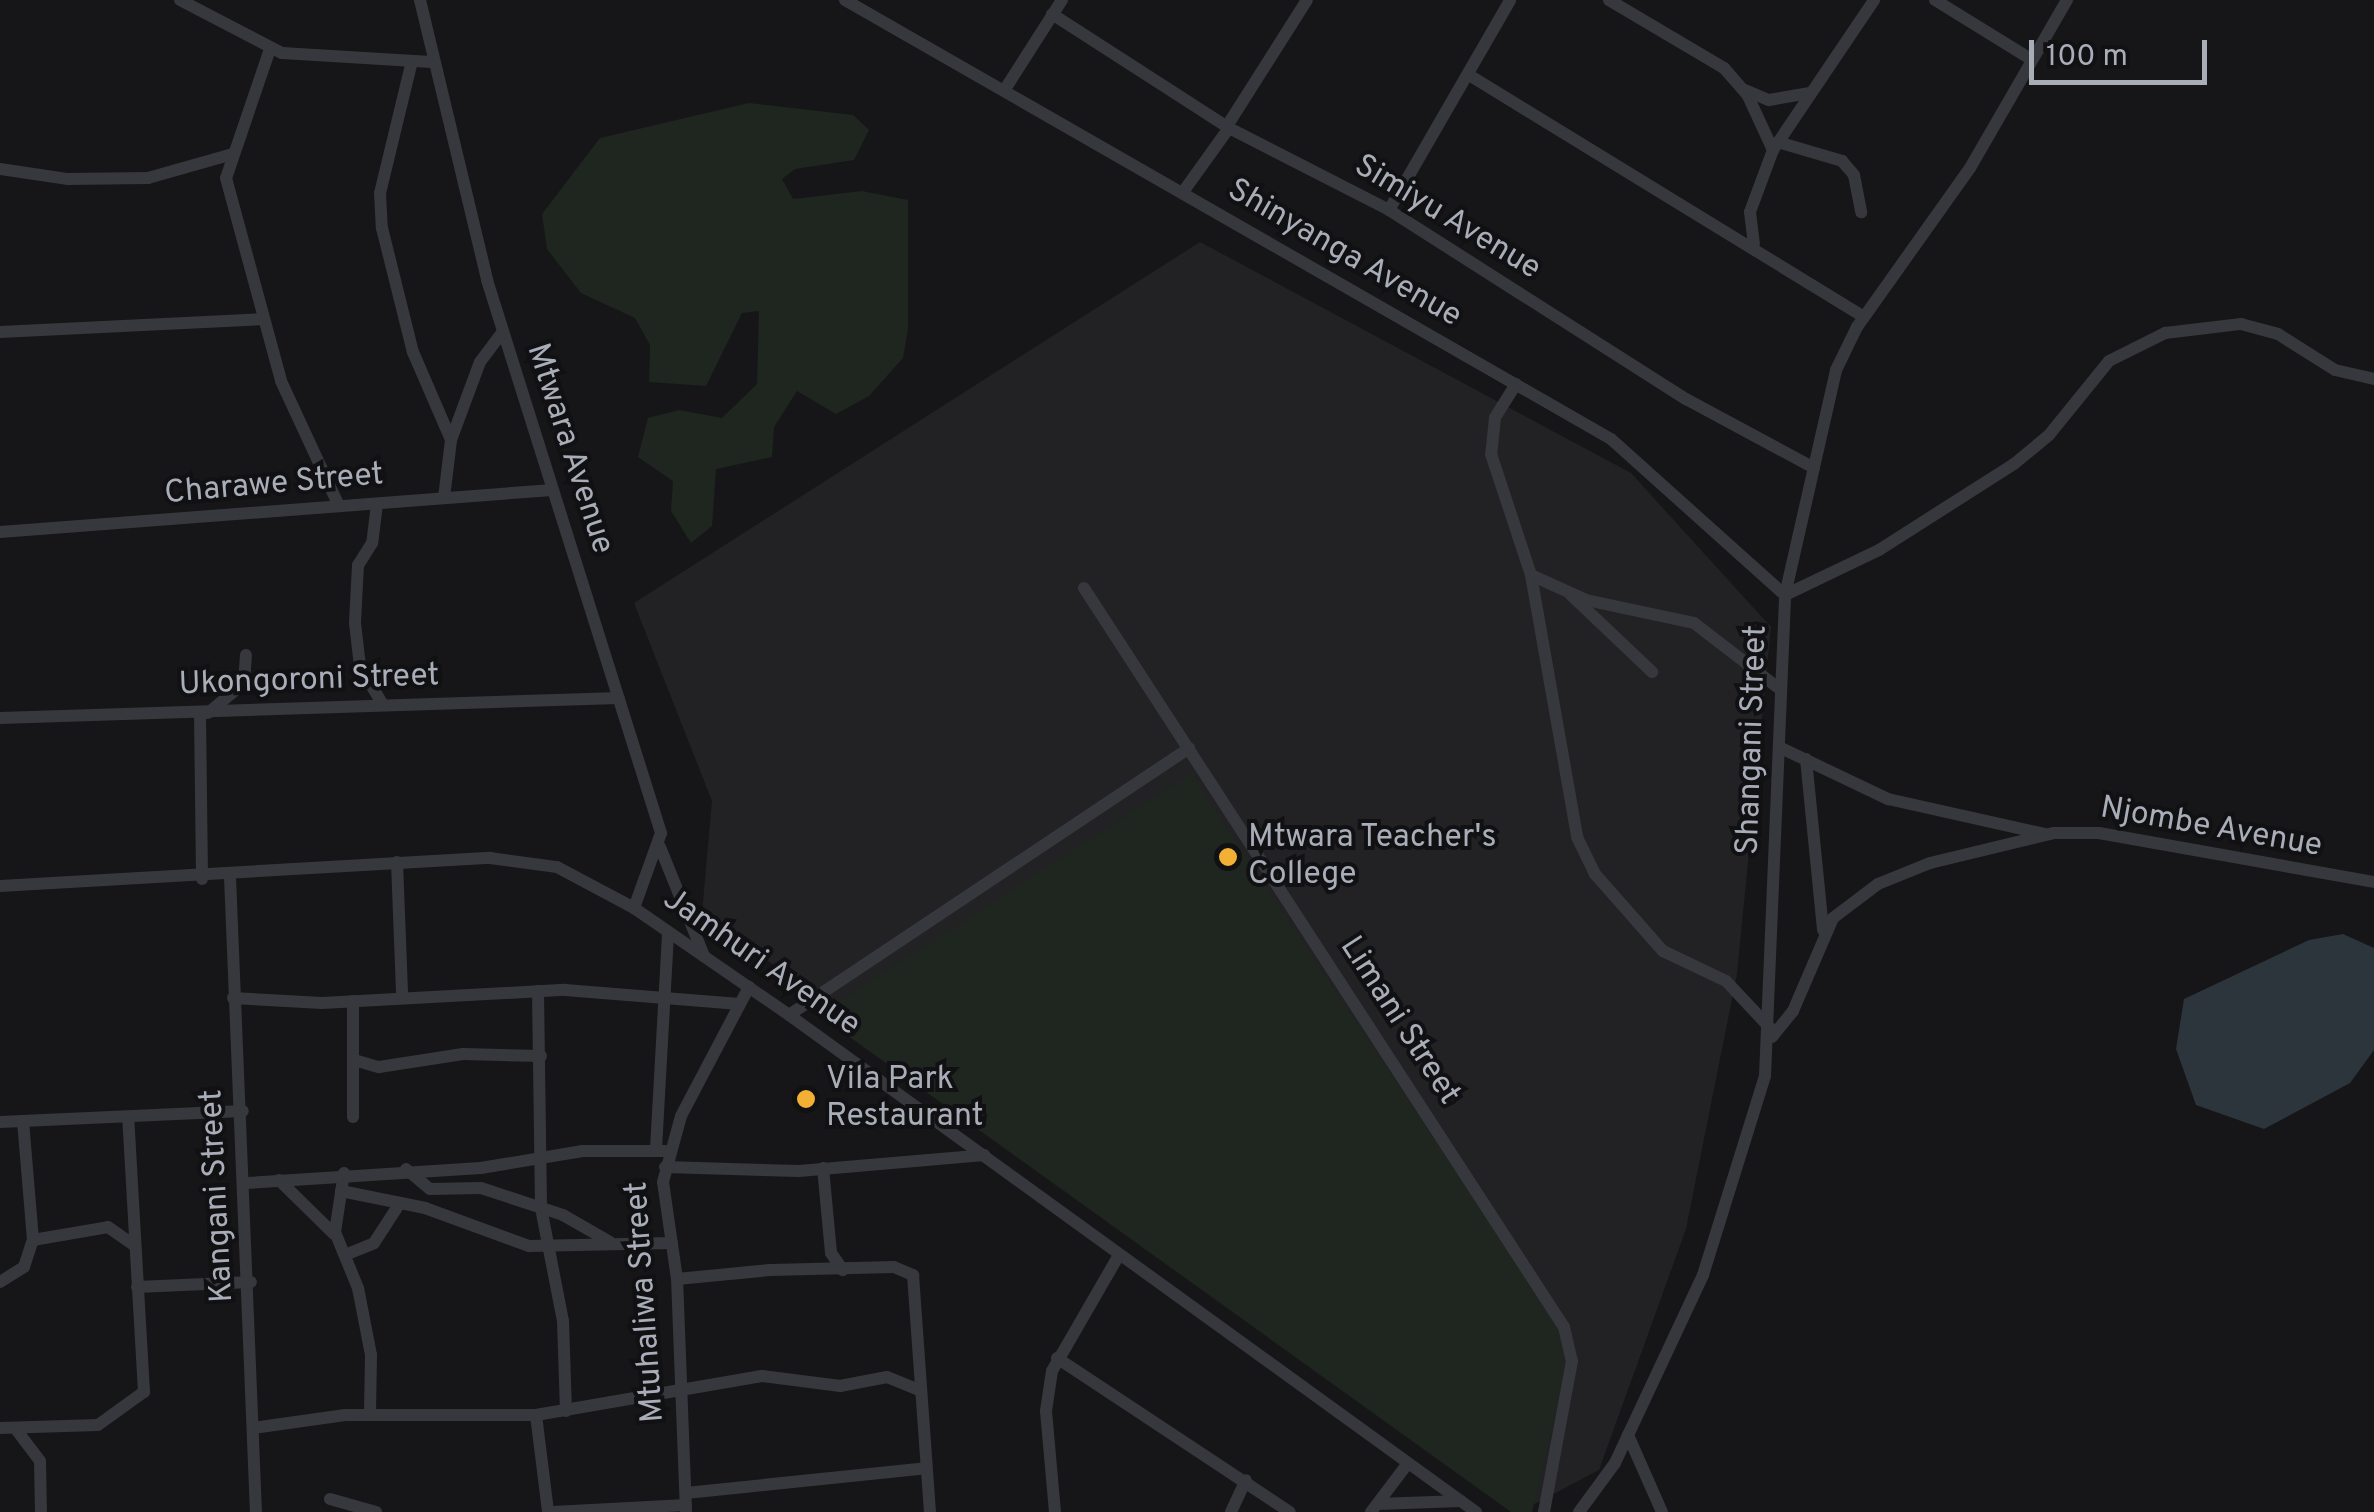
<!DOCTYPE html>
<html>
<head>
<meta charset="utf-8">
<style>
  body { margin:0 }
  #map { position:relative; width:2374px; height:1512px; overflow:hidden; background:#161618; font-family:Overpass,sans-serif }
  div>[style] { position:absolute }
  .built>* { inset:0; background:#222225 }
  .green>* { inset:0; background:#1e261f }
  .water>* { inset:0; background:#2c353c }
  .minor>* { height:12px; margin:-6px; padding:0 6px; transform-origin:6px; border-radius:6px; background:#37383d }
  .dots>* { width:28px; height:28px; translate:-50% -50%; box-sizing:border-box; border:5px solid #111113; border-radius:50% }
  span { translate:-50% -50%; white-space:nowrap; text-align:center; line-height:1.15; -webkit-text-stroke:8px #111113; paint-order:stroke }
  .street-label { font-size:32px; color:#a8adb8 }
  .poi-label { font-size:32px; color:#a8adb8 }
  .left { translate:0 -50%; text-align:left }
  .scale { position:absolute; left:2029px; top:40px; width:178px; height:45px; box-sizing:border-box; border:5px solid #a8adb8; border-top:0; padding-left:12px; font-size:30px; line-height:35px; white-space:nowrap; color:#a8adb8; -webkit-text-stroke:8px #111113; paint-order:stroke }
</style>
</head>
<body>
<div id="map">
  <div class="built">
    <div style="clip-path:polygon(1200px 242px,1631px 473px,1771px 627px,1737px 974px,1686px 1229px,1599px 1470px,1525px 1509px,702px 913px,712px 801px,634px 603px)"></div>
  </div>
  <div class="green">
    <div style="clip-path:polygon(749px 103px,853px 115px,869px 130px,854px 160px,795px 169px,782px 179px,793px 199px,862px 191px,908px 200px,908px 329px,903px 358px,869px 396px,836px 414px,797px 391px,774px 427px,772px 457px,716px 469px,712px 526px,691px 543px,671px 511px,673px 481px,638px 457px,648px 418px,679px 410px,722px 418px,757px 384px,759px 311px,742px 313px,706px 386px,649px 382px,650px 345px,635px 318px,581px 293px,547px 249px,542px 214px,600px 138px)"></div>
    <div style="clip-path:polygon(1191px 774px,1564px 1334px,1567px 1364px,1532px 1512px,1511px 1512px,819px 1015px)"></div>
  </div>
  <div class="water">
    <div style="clip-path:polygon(2343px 934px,2374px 948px,2374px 1050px,2350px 1083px,2264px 1129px,2196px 1105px,2176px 1049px,2184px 999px,2309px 940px)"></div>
  </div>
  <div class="minor">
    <div style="left:180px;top:0;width:115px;rotate:27.5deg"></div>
    <div style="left:282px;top:53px;width:149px;rotate:3.5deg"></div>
    <div style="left:420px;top:0;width:288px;rotate:76.5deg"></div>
    <div style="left:487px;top:280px;width:580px;rotate:72.53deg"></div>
    <div style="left:661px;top:833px;width:80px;rotate:109.8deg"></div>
    <div style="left:845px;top:0;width:883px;rotate:29.82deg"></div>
    <div style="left:1611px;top:439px;width:234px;rotate:41.9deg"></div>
    <div style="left:1609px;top:0;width:134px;rotate:30.6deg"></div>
    <div style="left:1724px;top:68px;width:37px;rotate:49deg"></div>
    <div style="left:1748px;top:96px;width:60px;rotate:65.2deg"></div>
    <div style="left:1773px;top:150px;width:66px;rotate:110.4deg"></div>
    <div style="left:1750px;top:212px;width:32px;rotate:83deg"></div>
    <div style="left:1935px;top:0;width:114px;rotate:31.7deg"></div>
    <div style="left:1052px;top:14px;width:211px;rotate:32.8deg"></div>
    <div style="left:1229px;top:128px;width:180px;rotate:27.1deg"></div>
    <div style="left:1389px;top:210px;width:352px;rotate:32.5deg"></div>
    <div style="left:1686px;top:399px;width:145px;rotate:28.3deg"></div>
    <div style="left:270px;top:49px;width:136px;rotate:108.8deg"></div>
    <div style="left:226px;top:178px;width:210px;rotate:74.8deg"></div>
    <div style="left:281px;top:381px;width:138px;rotate:65.1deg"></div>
    <div style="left:411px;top:65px;width:132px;rotate:103.6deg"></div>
    <div style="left:380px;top:193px;width:35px;rotate:87deg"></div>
    <div style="left:382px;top:228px;width:128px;rotate:76deg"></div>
    <div style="left:413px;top:352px;width:96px;rotate:66.6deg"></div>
    <div style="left:451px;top:440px;width:58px;rotate:96.9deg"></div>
    <div style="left:1469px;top:75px;width:463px;rotate:31.5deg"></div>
    <div style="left:1007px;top:86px;width:102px;rotate:-57.4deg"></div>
    <div style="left:1745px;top:90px;width:26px;rotate:23deg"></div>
    <div style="left:1769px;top:100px;width:40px;rotate:-10deg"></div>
    <div style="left:1227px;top:126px;width:149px;rotate:-57.6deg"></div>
    <div style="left:1781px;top:143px;width:64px;rotate:16.4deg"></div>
    <div style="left:1842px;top:161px;width:18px;rotate:49deg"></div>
    <div style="left:1854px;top:175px;width:38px;rotate:79deg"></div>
    <div style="left:1773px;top:150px;width:181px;rotate:-56deg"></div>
    <div style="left:0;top:169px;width:69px;rotate:8.4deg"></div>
    <div style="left:68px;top:179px;width:80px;rotate:-0.7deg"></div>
    <div style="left:148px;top:178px;width:88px;rotate:-15.8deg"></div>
    <div style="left:1183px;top:192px;width:79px;rotate:-54.3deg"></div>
    <div style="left:1389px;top:210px;width:242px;rotate:-60deg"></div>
    <div style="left:0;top:332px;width:264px;rotate:-2.8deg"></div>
    <div style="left:1516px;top:384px;width:40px;rotate:122deg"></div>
    <div style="left:1495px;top:418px;width:36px;rotate:96deg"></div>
    <div style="left:1491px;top:454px;width:127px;rotate:71.7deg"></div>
    <div style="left:1531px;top:575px;width:266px;rotate:80deg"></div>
    <div style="left:1577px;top:837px;width:41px;rotate:64.1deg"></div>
    <div style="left:1595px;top:874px;width:103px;rotate:48.6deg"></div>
    <div style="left:1663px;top:951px;width:70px;rotate:25.5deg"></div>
    <div style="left:1726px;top:981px;width:67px;rotate:46.8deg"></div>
    <div style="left:451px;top:440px;width:83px;rotate:-69.6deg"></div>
    <div style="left:480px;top:362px;width:38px;rotate:-53deg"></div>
    <div style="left:377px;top:504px;width:39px;rotate:97deg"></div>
    <div style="left:372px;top:543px;width:26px;rotate:122deg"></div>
    <div style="left:358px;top:565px;width:58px;rotate:93deg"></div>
    <div style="left:355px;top:623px;width:43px;rotate:83.4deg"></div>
    <div style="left:360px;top:666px;width:45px;rotate:59.5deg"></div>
    <div style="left:0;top:532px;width:554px;rotate:-4.35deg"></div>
    <div style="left:1531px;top:575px;width:60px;rotate:24.4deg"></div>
    <div style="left:1586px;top:600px;width:110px;rotate:12deg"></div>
    <div style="left:1694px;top:623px;width:110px;rotate:37.6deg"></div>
    <div style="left:1084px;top:588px;width:881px;rotate:57deg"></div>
    <div style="left:1564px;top:1327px;width:35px;rotate:77deg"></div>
    <div style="left:1572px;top:1361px;width:154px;rotate:100.5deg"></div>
    <div style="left:1571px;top:595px;width:112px;rotate:43.5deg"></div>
    <div style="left:1785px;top:595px;width:104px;rotate:-25.6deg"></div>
    <div style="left:1879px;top:550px;width:160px;rotate:-32.5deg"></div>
    <div style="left:2014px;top:464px;width:45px;rotate:-39.6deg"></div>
    <div style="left:2049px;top:435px;width:95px;rotate:-51deg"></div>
    <div style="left:2109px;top:361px;width:63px;rotate:-26.6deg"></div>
    <div style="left:2165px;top:333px;width:77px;rotate:-6.8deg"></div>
    <div style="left:2241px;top:324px;width:38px;rotate:15deg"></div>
    <div style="left:2278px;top:334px;width:67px;rotate:32.3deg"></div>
    <div style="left:2335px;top:370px;width:40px;rotate:13deg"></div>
    <div style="left:200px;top:713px;width:166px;rotate:89.3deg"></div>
    <div style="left:208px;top:713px;width:47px;rotate:-39.8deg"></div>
    <div style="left:244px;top:683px;width:28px;rotate:-86deg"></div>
    <div style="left:0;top:718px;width:619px;rotate:-1.85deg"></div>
    <div style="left:1781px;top:748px;width:119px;rotate:25.5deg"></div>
    <div style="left:1888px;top:799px;width:161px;rotate:12.6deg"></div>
    <div style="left:1806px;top:759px;width:172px;rotate:84.3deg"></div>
    <div style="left:660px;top:847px;width:118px;rotate:68deg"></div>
    <div style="left:397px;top:862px;width:131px;rotate:87.8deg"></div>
    <div style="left:230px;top:877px;width:636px;rotate:87.66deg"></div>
    <div style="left:0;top:886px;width:491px;rotate:-3.3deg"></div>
    <div style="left:490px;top:858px;width:68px;rotate:7.7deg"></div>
    <div style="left:557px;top:867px;width:87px;rotate:28deg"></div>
    <div style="left:634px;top:908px;width:188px;rotate:34.6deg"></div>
    <div style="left:789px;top:1015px;width:848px;rotate:35.88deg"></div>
    <div style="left:538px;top:991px;width:217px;rotate:89.2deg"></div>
    <div style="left:541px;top:1208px;width:115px;rotate:79deg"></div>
    <div style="left:563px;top:1321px;width:90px;rotate:88.1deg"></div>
    <div style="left:233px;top:998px;width:89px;rotate:3.2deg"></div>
    <div style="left:322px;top:1003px;width:243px;rotate:-3.1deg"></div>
    <div style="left:565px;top:990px;width:175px;rotate:4.6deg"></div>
    <div style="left:353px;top:1001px;width:116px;rotate:90deg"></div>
    <div style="left:789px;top:1015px;width:481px;rotate:-33.7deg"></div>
    <div style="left:1772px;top:1037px;width:33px;rotate:-51deg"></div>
    <div style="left:1793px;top:1011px;width:101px;rotate:-66.7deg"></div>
    <div style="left:1833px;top:918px;width:56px;rotate:-37.1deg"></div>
    <div style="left:1878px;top:884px;width:56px;rotate:-22deg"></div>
    <div style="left:1930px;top:863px;width:128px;rotate:-13.6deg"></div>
    <div style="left:2054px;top:833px;width:45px"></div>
    <div style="left:2099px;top:833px;width:279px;rotate:10.1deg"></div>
    <div style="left:354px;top:1060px;width:26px;rotate:16deg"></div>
    <div style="left:379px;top:1067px;width:85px;rotate:-8.8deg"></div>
    <div style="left:463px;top:1054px;width:78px;rotate:1.5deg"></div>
    <div style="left:0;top:1122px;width:243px;rotate:-2.6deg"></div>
    <div style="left:656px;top:1149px;width:217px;rotate:-86.8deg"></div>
    <div style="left:665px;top:1167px;width:134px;rotate:1.7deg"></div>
    <div style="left:799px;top:1171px;width:186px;rotate:-4.9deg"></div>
    <div style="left:823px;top:1168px;width:85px;rotate:84.6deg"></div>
    <div style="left:831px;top:1253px;width:21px;rotate:55deg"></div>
    <div style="left:406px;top:1169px;width:31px;rotate:40deg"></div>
    <div style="left:430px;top:1189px;width:51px;rotate:-1.1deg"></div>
    <div style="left:481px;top:1188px;width:86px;rotate:18.2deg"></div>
    <div style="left:563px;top:1215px;width:54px;rotate:29.9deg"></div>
    <div style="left:344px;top:1173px;width:60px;rotate:98.7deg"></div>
    <div style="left:335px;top:1232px;width:61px;rotate:67.7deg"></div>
    <div style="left:358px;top:1288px;width:68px;rotate:79deg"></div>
    <div style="left:371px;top:1355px;width:60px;rotate:91deg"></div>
    <div style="left:279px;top:1180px;width:77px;rotate:44.5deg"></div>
    <div style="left:247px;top:1183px;width:234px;rotate:-3.7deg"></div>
    <div style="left:481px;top:1168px;width:103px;rotate:-9.5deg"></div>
    <div style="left:583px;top:1151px;width:85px"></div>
    <div style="left:341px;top:1191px;width:86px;rotate:11.4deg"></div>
    <div style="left:425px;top:1208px;width:111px;rotate:20.1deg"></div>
    <div style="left:529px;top:1246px;width:143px;rotate:-1.2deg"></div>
    <div style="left:33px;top:1240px;width:76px;rotate:-9.8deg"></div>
    <div style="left:108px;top:1227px;width:33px;rotate:35deg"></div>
    <div style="left:345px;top:1255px;width:31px;rotate:-22deg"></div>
    <div style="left:374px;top:1243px;width:48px;rotate:-57deg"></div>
    <div style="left:677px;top:1279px;width:93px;rotate:-5.5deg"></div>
    <div style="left:770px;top:1270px;width:124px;rotate:-1.4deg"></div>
    <div style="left:894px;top:1267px;width:21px;rotate:23deg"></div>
    <div style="left:913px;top:1275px;width:238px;rotate:85.9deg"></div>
    <div style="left:0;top:1282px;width:28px;rotate:-32deg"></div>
    <div style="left:24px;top:1267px;width:28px;rotate:-72deg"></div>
    <div style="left:33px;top:1240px;width:118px;rotate:-94.8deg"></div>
    <div style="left:137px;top:1287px;width:114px;rotate:-2.5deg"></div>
    <div style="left:1057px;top:1358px;width:279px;rotate:33.5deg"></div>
    <div style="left:536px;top:1415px;width:98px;rotate:82.9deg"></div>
    <div style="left:0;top:1428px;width:98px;rotate:-1.8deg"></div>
    <div style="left:98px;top:1425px;width:57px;rotate:-35.7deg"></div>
    <div style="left:144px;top:1392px;width:275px;rotate:-93.3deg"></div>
    <div style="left:15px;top:1428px;width:41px;rotate:52.9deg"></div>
    <div style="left:40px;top:1461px;width:51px;rotate:88.9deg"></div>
    <div style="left:253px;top:1428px;width:93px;rotate:-8deg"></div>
    <div style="left:345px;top:1415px;width:191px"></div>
    <div style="left:536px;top:1415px;width:229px;rotate:-9.8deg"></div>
    <div style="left:762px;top:1376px;width:79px;rotate:7.3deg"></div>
    <div style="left:840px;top:1386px;width:48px;rotate:-10.8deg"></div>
    <div style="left:887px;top:1377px;width:35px;rotate:22deg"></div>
    <div style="left:1628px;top:1435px;width:84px;rotate:66.2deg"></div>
    <div style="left:686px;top:1493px;width:241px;rotate:-5.9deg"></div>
    <div style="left:330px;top:1499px;width:48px;rotate:15.8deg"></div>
    <div style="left:1378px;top:1504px;width:83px;rotate:-2.1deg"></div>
    <div style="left:553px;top:1512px;width:133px;rotate:-3deg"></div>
    <div style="left:686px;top:1512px;width:233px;rotate:-92.2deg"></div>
    <div style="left:677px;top:1279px;width:98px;rotate:-98.2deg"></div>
    <div style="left:663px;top:1182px;width:68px;rotate:-74.7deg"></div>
    <div style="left:681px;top:1116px;width:146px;rotate:-62.2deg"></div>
    <div style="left:1055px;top:1512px;width:101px;rotate:-95.1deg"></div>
    <div style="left:1046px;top:1411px;width:40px;rotate:-81.5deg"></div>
    <div style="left:1052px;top:1371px;width:134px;rotate:-60deg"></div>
    <div style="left:1231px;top:1512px;width:35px;rotate:-65deg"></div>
    <div style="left:1371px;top:1512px;width:61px;rotate:-52.9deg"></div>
    <div style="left:1579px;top:1512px;width:61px;rotate:-53.7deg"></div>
    <div style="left:1615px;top:1463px;width:208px;rotate:-64.9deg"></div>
    <div style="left:1703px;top:1275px;width:208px;rotate:-72.7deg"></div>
    <div style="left:1765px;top:1076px;width:481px;rotate:-87.6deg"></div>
    <div style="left:1785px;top:595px;width:231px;rotate:-77.2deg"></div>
    <div style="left:1836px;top:370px;width:48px;rotate:-64deg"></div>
    <div style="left:1857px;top:327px;width:195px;rotate:-54.6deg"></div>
    <div style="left:1970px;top:168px;width:194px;rotate:-60deg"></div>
  </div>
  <div class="dots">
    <div style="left:1228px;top:857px;background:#f2b134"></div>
    <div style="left:806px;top:1099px;background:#f2b134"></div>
  </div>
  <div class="street-label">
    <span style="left:1447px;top:218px;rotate:31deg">Simiyu Avenue</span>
    <span style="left:1344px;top:254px;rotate:30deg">Shinyanga Avenue</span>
    <span style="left:569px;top:449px;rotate:72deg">Mtwara Avenue</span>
    <span style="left:274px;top:485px;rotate:-5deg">Charawe Street</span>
    <span style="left:309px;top:681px;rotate:-2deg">Ukongoroni Street</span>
    <span style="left:1753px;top:740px;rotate:-88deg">Shangani Street</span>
    <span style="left:2211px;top:828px;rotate:10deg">Njombe Avenue</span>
    <span style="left:761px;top:963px;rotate:35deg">Jamhuri Avenue</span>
    <span style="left:1399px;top:1021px;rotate:57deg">Limani Street</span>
    <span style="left:218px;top:1196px;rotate:-93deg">Kangani Street</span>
    <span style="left:646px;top:1302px;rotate:-94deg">Mtuhaliwa Street</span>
  </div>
  <div class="poi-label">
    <span class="left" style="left:1248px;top:857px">Mtwara Teacher's<br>College</span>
    <span class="left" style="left:826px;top:1099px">Vila Park<br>Restaurant</span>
  </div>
  <div class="scale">100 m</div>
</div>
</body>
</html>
